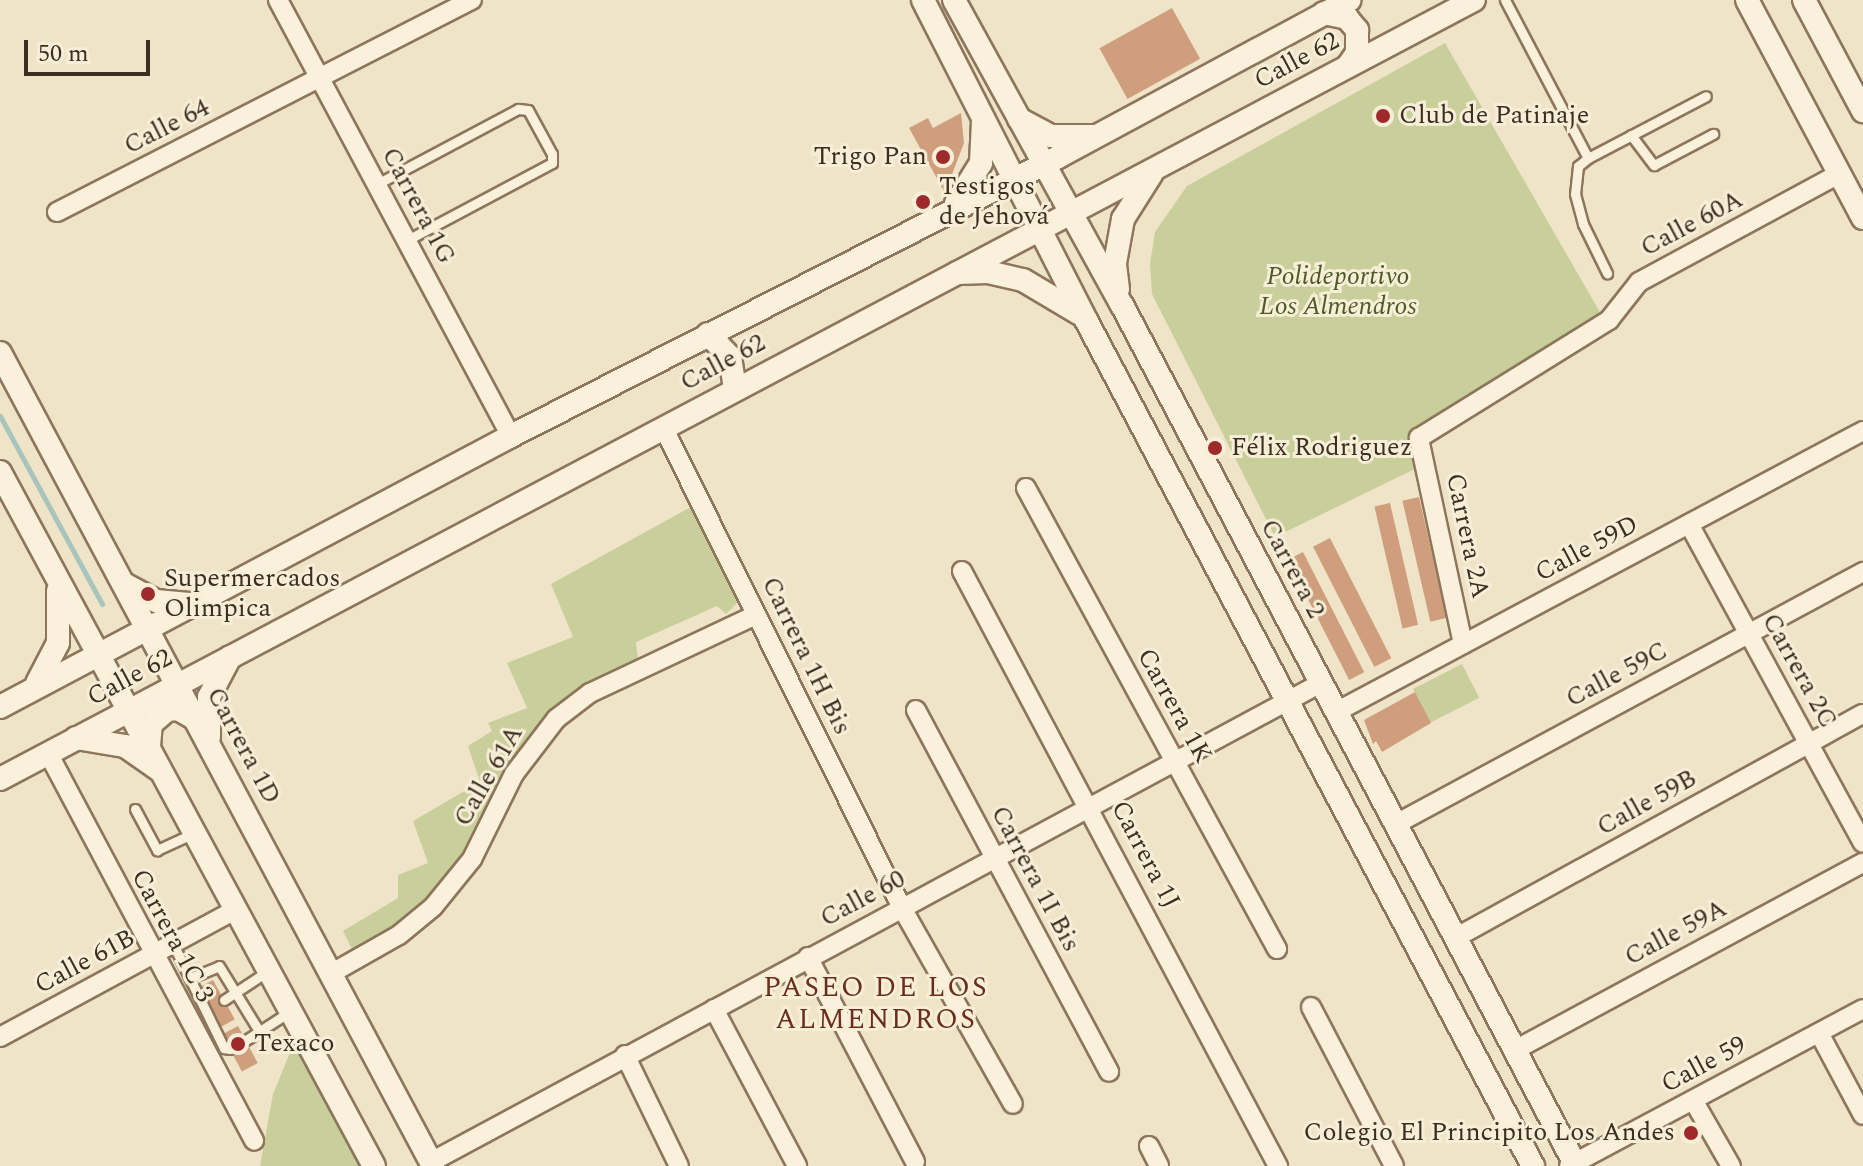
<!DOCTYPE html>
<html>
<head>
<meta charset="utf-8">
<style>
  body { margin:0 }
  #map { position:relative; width:1863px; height:1166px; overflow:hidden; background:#f0e4c8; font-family:Spectral,serif }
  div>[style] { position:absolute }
  .green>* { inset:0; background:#c9cf9b; transform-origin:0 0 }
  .stream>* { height:5px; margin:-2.5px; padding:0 2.5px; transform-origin:2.5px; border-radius:2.5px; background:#a9c4bc }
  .building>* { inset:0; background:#cf9f7d; transform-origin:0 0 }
  .roads { filter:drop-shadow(2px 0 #8d765c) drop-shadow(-2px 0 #8d765c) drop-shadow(0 2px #8d765c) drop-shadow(0 -2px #8d765c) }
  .service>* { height:9px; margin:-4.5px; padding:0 4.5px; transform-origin:4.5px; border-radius:4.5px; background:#faf1dc }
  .minor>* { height:18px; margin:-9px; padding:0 9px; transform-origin:9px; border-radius:9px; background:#faf1dc }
  .tertiary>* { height:22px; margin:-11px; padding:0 11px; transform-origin:11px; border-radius:11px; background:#faf1dc }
  .dots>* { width:22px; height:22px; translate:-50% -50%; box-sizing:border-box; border:4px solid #f7eed8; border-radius:50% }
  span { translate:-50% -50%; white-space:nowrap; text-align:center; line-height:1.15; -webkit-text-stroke:6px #f7eed8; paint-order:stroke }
  .street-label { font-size:26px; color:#3d2e20 }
  .poi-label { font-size:26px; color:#3d2e20 }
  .left { translate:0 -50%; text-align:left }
  .right { translate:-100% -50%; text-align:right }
  .park-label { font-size:26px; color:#4d5a26; font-style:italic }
  .neighbourhood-label { font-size:28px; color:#6b2e1e; letter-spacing:2px }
  .scale { position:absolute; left:24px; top:40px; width:126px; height:36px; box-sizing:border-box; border:4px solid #3d2e20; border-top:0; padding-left:10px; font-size:24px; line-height:28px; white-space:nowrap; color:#3d2e20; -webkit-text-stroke:6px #f7eed8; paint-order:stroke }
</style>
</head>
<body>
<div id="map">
  <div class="green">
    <div style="clip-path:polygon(1445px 43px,1601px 314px,1420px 437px,1421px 466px,1275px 537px,1152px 294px,1150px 264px,1155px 232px,1187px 186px)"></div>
    <div style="clip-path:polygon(698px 503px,743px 597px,726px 614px,717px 606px,636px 642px,639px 669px,543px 732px,472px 859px,419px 920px,356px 957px,343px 931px,398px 898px,398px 875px,428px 863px,413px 821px,480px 782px,468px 746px,492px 731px,488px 723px,527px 708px,507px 663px,573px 637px,551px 584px)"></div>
    <div style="left:1462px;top:664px;width:38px;height:55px;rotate:63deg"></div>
    <div style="clip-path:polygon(295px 1040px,364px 1166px,260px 1166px,273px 1094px)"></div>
  </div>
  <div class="stream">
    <div style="left:0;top:416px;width:214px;rotate:61.5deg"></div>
  </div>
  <div class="building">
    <div style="left:1172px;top:8px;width:58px;height:83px;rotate:61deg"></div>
    <div style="clip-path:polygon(961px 113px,964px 143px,945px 193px,909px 128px,928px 118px,933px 128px)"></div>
    <div style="left:1419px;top:497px;width:124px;height:17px;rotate:77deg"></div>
    <div style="left:1390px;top:503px;width:125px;height:16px;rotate:77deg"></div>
    <div style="left:1330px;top:538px;width:135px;height:19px;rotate:63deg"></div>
    <div style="left:1303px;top:552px;width:135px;height:17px;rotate:63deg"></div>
    <div style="clip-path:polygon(1415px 692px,1431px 723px,1382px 752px,1376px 741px,1373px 744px,1364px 720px)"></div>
    <div style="left:213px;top:980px;width:45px;height:16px;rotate:61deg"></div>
    <div style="left:238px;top:1026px;width:42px;height:18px;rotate:62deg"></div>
  </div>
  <div class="roads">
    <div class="service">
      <div style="left:1505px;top:0;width:178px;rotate:62.3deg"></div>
      <div style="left:1588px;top:158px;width:133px;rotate:-27.7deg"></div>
      <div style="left:1631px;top:135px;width:38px;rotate:53deg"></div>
      <div style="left:1654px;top:165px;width:67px;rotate:-27.7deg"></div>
      <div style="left:1588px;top:158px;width:13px;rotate:141deg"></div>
      <div style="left:1578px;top:166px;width:28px;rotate:96deg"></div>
      <div style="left:1575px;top:194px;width:31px;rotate:75deg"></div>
      <div style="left:1583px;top:224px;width:55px;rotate:63.9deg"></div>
      <div style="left:377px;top:184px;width:160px;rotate:-28deg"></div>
      <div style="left:518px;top:109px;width:10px;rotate:6deg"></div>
      <div style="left:528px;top:110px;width:50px;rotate:61.4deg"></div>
      <div style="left:552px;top:154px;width:9px;rotate:90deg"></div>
      <div style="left:552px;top:163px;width:164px;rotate:152deg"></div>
      <div style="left:135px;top:809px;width:47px;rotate:61.8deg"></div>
      <div style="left:157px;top:850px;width:41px;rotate:-24.7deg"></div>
      <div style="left:173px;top:944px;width:116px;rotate:63.9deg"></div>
      <div style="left:224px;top:1048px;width:6px;rotate:9deg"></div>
      <div style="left:190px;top:978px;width:31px;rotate:-22deg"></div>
      <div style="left:219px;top:966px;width:76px;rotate:58.4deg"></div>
      <div style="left:224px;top:1000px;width:53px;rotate:-33.4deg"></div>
      <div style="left:246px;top:1040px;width:51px;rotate:-33.1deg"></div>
    </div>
    <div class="minor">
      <div style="left:278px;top:0;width:494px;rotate:61.9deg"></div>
      <div style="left:57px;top:212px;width:466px;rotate:-27.1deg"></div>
      <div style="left:663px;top:427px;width:537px;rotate:63.58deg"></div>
      <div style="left:902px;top:908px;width:225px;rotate:60.5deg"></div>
      <div style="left:1026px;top:488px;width:525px;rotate:61.43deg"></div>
      <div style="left:1689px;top:524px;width:363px;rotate:61.4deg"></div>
      <div style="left:962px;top:571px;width:674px;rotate:62.03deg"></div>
      <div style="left:1463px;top:644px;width:211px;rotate:-102.1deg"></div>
      <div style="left:1419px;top:438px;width:224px;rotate:-31.8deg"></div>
      <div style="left:1609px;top:320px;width:48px;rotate:-51.7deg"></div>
      <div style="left:1639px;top:282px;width:227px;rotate:-28.4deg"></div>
      <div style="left:916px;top:710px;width:410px;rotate:61.9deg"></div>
      <div style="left:1336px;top:712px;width:597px;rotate:-28.07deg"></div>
      <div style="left:48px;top:753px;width:439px;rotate:62deg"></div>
      <div style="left:1396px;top:824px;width:531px;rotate:-28.35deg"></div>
      <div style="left:1455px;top:938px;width:465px;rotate:-28.8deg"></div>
      <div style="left:808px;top:957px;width:231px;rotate:62.4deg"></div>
      <div style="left:332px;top:973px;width:77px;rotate:-29.6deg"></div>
      <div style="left:399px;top:935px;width:44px;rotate:-39.5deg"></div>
      <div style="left:433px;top:907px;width:62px;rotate:-50.9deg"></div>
      <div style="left:472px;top:859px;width:95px;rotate:-63.7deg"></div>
      <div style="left:514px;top:774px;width:69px;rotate:-52.6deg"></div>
      <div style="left:556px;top:719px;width:43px;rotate:-37.4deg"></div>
      <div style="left:590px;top:693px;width:183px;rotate:-25.2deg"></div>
      <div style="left:1311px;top:1007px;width:179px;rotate:62.4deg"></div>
      <div style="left:714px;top:1009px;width:178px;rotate:62.1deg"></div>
      <div style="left:1819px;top:1033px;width:93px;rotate:61.8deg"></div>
      <div style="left:0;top:1037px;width:269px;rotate:-28.4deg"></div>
      <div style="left:1515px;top:1050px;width:395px;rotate:-28.3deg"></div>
      <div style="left:625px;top:1055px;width:123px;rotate:64.1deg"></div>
      <div style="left:1693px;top:1100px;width:76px;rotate:60.1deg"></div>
      <div style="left:1149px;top:1146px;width:22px;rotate:63deg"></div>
      <div style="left:431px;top:1162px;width:1011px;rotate:-28.29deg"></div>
      <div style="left:1569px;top:1166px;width:333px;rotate:-28.1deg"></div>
    </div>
    <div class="tertiary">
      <div style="left:923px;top:0;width:359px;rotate:63deg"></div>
      <div style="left:1086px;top:320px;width:957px;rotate:62.15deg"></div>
      <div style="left:954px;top:0;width:348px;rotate:61.2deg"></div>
      <div style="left:1122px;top:305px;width:973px;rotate:62.2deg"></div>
      <div style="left:1747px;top:0;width:247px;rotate:62deg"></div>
      <div style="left:1804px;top:0;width:126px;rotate:62deg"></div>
      <div style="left:1324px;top:13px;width:24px;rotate:12deg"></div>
      <div style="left:1347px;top:18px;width:16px;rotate:50deg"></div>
      <div style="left:1357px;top:30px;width:23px;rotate:90deg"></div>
      <div style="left:1357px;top:53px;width:16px;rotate:125deg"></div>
      <div style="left:1019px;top:119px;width:36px;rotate:28deg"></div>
      <div style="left:1051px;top:136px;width:41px"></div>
      <div style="left:956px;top:203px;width:47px;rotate:-58deg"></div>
      <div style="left:981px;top:163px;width:42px;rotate:-87.3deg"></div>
      <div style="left:957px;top:273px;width:31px;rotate:-2deg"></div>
      <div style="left:988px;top:272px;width:36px;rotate:13deg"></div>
      <div style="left:1023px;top:280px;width:66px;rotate:30.8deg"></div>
      <div style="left:1118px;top:289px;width:26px;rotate:-97deg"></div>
      <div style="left:1115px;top:263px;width:45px;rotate:-79.7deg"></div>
      <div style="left:1123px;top:219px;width:54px;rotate:-57.8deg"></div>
      <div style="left:708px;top:334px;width:32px;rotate:46deg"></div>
      <div style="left:730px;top:357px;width:32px;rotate:81deg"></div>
      <div style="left:0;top:353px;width:921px;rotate:61.96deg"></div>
      <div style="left:0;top:472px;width:788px;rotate:61.68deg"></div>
      <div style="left:124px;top:584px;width:36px;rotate:28deg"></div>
      <div style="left:156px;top:601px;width:33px;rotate:5deg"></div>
      <div style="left:37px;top:683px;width:45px;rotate:-62.3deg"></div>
      <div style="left:58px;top:643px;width:52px;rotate:-90deg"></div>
      <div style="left:0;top:707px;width:578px;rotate:-27.94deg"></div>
      <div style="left:511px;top:436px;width:614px;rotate:-27.02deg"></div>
      <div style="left:1058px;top:157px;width:331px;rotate:-28.3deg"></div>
      <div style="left:209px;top:737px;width:40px;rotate:-90deg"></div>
      <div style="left:209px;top:697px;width:45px;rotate:-62.3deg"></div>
      <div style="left:76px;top:738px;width:50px;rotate:9.3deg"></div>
      <div style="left:125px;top:746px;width:40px;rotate:34.9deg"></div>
      <div style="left:149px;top:746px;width:22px;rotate:-85deg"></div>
      <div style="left:151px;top:724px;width:21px;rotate:-41deg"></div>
      <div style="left:167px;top:710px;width:11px;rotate:-5deg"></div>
      <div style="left:178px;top:709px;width:22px;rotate:30deg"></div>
      <div style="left:0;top:779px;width:1667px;rotate:-27.86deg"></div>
    </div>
  </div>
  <div class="dots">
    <div style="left:1383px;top:116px;background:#9e2a2b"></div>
    <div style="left:943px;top:157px;background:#9e2a2b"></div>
    <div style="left:923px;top:202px;background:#9e2a2b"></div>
    <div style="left:1215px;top:448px;background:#9e2a2b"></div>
    <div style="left:148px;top:594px;background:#9e2a2b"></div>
    <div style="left:238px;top:1044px;background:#9e2a2b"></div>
    <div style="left:1691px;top:1133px;background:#9e2a2b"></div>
  </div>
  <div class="street-label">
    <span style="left:1297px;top:61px;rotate:-28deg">Calle 62</span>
    <span style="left:167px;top:127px;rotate:-27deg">Calle 64</span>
    <span style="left:418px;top:206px;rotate:62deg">Carrera 1G</span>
    <span style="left:1692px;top:224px;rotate:-28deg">Calle 60A</span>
    <span style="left:723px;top:363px;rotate:-28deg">Calle 62</span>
    <span style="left:1467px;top:536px;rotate:78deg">Carrera 2A</span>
    <span style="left:1587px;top:549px;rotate:-28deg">Calle 59D</span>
    <span style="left:1292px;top:569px;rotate:62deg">Carrera 2</span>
    <span style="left:806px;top:656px;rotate:64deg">Carrera 1H Bis</span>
    <span style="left:1799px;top:671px;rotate:61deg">Carrera 2C</span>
    <span style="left:1617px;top:675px;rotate:-28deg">Calle 59C</span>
    <span style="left:130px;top:678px;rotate:-28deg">Calle 62</span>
    <span style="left:1174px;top:706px;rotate:61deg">Carrera 1K</span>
    <span style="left:243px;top:746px;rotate:62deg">Carrera 1D</span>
    <span style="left:489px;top:776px;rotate:-60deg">Calle 61A</span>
    <span style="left:1647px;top:803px;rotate:-29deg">Calle 59B</span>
    <span style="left:1145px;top:855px;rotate:62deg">Carrera 1J</span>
    <span style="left:1035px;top:879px;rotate:62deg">Carrera 1I Bis</span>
    <span style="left:863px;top:899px;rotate:-28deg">Calle 60</span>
    <span style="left:1676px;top:933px;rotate:-28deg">Calle 59A</span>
    <span style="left:172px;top:936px;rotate:62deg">Carrera 1C 3</span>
    <span style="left:85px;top:962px;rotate:-28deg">Calle 61B</span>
    <span style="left:1704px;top:1065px;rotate:-28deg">Calle 59</span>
  </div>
  <div class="poi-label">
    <span class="left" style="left:1399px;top:116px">Club de Patinaje</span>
    <span class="right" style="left:927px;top:157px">Trigo Pan</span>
    <span class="left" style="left:939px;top:202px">Testigos<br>de Jehová</span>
    <span class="left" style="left:1231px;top:448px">Félix Rodriguez</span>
    <span class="left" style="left:164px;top:594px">Supermercados<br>Olimpica</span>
    <span class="left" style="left:254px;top:1044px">Texaco</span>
    <span class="right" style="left:1675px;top:1133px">Colegio El Principito Los Andes</span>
  </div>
  <div class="park-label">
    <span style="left:1338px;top:292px">Polideportivo<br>Los Almendros</span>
  </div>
  <div class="neighbourhood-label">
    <span style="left:876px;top:1004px">PASEO DE LOS<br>ALMENDROS</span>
  </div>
  <div class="scale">50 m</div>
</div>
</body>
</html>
